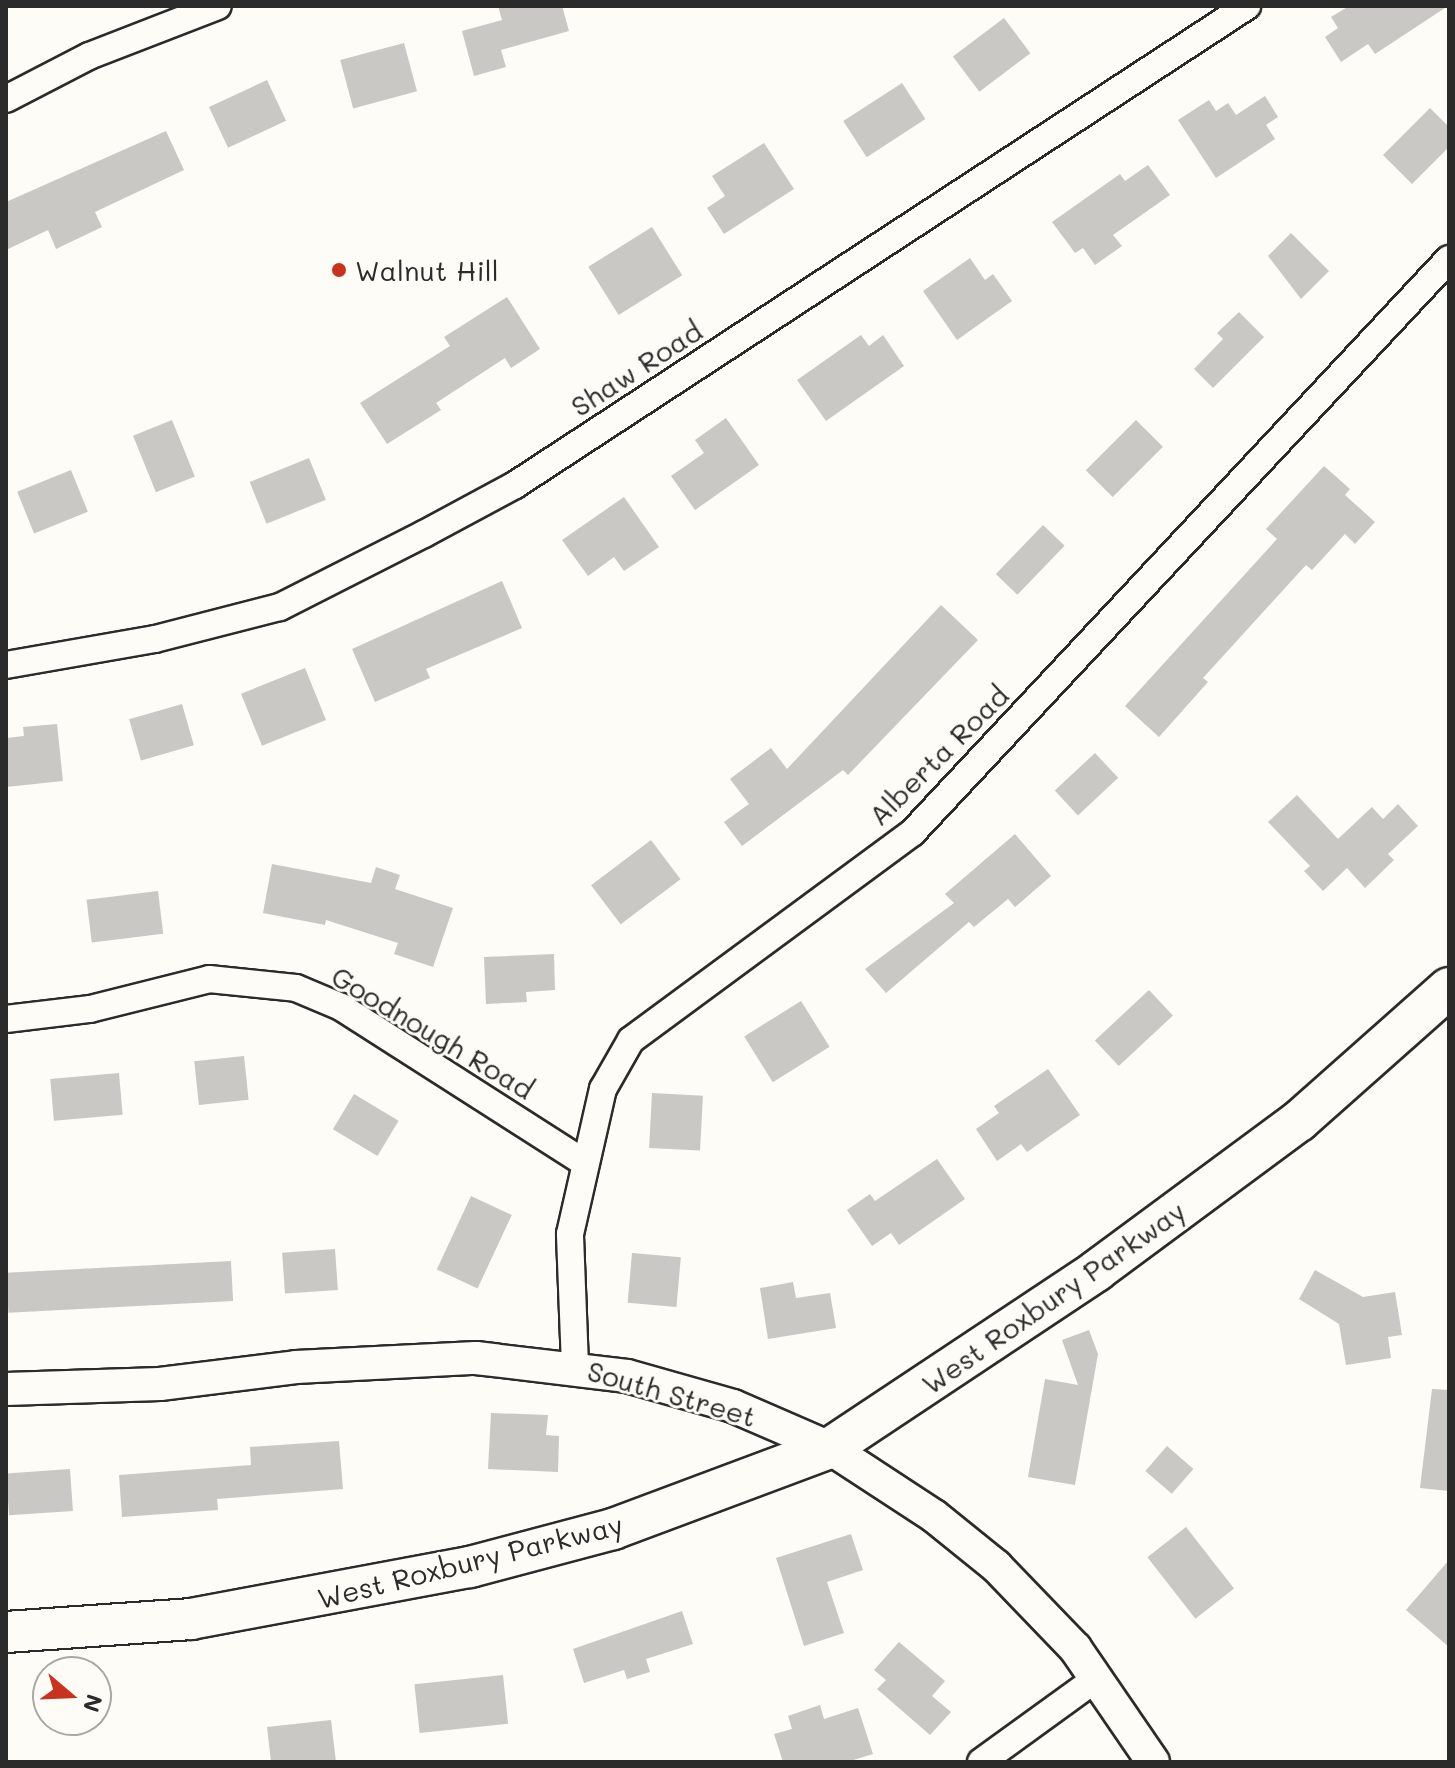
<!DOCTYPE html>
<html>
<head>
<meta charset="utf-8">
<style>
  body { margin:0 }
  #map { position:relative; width:1455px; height:1768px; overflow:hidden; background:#fdfcf7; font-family:Mali,sans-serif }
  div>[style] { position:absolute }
  .building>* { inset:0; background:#c9c8c4; transform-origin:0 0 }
  .roads { filter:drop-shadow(2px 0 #2b2b2b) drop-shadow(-2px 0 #2b2b2b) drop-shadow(0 2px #2b2b2b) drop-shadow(0 -2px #2b2b2b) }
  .minor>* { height:26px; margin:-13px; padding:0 13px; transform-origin:13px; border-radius:13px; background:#fdfcf7 }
  .tertiary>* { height:32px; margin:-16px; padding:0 16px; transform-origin:16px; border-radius:16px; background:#fdfcf7 }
  .primary>* { height:40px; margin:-20px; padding:0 20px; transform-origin:20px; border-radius:20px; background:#fdfcf7 }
  .dots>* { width:22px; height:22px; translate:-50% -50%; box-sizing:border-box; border:4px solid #fdfcf7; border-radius:50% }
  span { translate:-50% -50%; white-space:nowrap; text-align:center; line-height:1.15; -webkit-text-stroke:6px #fdfcf7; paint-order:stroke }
  .poi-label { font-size:28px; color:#2b2b2b }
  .left { translate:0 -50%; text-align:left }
  .street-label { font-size:28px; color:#2b2b2b }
  .frame { position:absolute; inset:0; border:8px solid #2b2b2b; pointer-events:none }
  .north { position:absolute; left:32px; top:1656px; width:80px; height:80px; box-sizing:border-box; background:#fdfcf7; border:2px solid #a9a8a5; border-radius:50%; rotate:109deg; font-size:22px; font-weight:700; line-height:32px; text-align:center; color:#2b2b2b }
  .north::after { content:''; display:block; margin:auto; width:28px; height:36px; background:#c8321e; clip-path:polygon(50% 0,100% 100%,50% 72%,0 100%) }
</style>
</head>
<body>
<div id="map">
  <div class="building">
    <div style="clip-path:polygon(498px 6px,562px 6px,569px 31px,501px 50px,506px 67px,474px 76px,462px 31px,502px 20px)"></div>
    <div style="clip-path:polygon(1349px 6px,1448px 6px,1375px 54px,1368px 44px,1341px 62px,1325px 37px,1338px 28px,1331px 17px)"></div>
    <div style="left:1004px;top:18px;width:44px;height:64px;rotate:53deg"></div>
    <div style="left:404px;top:43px;width:50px;height:66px;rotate:75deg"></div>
    <div style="left:267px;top:80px;width:45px;height:64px;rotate:65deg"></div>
    <div style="left:902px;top:83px;width:43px;height:70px;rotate:57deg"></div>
    <div style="clip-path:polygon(1265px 96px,1278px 117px,1266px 125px,1275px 139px,1216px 178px,1178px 120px,1209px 100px,1216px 111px,1228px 103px,1236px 115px)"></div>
    <div style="clip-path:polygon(1430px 108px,1449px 127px,1449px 147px,1412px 184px,1383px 155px)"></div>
    <div style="clip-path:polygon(166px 131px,184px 170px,95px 212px,102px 227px,56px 249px,48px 230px,6px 250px,6px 202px)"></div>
    <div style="clip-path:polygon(764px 143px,794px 189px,724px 234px,707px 208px,725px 196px,712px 176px)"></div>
    <div style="clip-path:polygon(1148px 165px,1170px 195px,1113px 235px,1122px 246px,1095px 265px,1083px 248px,1075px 253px,1052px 222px,1120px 174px,1125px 181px)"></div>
    <div style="left:652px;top:227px;width:57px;height:75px;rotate:58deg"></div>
    <div style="clip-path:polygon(1291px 233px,1329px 271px,1301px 299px,1268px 256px)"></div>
    <div style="clip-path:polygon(970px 258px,985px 280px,993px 274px,1012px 301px,957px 340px,923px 291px)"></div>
    <div style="clip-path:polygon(507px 297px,540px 349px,511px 368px,505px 358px,436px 403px,441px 410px,387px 444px,360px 403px,450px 346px,444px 337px)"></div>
    <div style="clip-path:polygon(1239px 312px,1264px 337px,1213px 388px,1194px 369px,1223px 339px,1217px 333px)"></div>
    <div style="clip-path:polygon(861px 335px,869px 346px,883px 335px,904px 366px,826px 421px,797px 380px)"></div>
    <div style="clip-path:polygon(726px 418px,759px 465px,695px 510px,671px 476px,704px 453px,695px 440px)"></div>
    <div style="left:172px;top:420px;width:61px;height:42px;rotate:68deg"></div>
    <div style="left:1136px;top:420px;width:38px;height:71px;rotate:45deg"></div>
    <div style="left:309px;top:458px;width:45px;height:64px;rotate:68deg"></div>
    <div style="clip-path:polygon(1324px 466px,1350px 489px,1345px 495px,1375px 522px,1355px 544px,1345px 534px,1312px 570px,1306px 565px,1203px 678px,1208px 682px,1159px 737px,1125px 706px,1277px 539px,1266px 529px)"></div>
    <div style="left:71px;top:470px;width:45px;height:58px;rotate:68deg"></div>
    <div style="clip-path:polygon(624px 497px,659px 547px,624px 571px,614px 557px,588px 576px,562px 540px)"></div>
    <div style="left:1043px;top:525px;width:30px;height:68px;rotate:44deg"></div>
    <div style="clip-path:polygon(502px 581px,522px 628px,426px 669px,430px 678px,375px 702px,352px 649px)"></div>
    <div style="clip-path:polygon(941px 605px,978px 640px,848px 775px,843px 770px,742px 846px,724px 822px,749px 804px,730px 779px,771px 748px,787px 769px)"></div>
    <div style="left:305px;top:668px;width:56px;height:69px;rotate:68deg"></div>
    <div style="left:182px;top:704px;width:43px;height:55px;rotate:74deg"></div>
    <div style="clip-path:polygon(57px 724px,63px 781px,6px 787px,6px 738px,24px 736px,23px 727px)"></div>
    <div style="left:1095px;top:753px;width:34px;height:55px;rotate:47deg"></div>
    <div style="clip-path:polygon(1297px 795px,1338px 839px,1372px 807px,1383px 819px,1398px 804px,1418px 826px,1388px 854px,1394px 860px,1365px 888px,1347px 868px,1323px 891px,1304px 871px,1310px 866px,1268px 822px)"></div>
    <div style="clip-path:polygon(1015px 834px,1051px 876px,1015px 907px,1008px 899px,974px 927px,969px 922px,886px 993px,865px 969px,954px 903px,945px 894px)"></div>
    <div style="left:651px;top:840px;width:49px;height:75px;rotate:53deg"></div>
    <div style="clip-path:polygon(272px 864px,371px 883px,376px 867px,400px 875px,395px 889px,453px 908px,433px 967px,394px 954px,398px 943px,326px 920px,325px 925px,263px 913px)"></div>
    <div style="left:158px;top:891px;width:43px;height:72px;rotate:83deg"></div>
    <div style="clip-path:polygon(554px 954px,555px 990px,526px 992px,527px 1002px,486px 1004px,484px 957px)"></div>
    <div style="left:1149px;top:990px;width:35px;height:74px;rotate:47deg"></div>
    <div style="left:801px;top:1001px;width:54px;height:67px;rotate:58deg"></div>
    <div style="left:244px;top:1056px;width:44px;height:50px;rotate:84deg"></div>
    <div style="clip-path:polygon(1048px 1069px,1080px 1115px,1027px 1152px,1021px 1144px,997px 1161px,976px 1129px,999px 1113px,994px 1106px)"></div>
    <div style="left:119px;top:1073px;width:42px;height:69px;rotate:85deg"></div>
    <div style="left:652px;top:1093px;width:51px;height:55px;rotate:3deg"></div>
    <div style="left:354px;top:1094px;width:52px;height:41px;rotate:31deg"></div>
    <div style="clip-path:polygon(937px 1159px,965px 1199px,899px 1245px,891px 1233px,872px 1246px,847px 1210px,870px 1194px,875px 1201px)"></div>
    <div style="left:471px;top:1196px;width:45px;height:81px;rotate:25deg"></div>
    <div style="left:335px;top:1249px;width:41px;height:53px;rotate:86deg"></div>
    <div style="left:632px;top:1253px;width:49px;height:50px;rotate:5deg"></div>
    <div style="left:231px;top:1261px;width:40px;height:225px;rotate:87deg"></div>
    <div style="clip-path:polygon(1315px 1270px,1363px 1297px,1395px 1292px,1402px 1335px,1388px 1337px,1391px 1358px,1346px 1365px,1339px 1324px,1299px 1299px)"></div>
    <div style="clip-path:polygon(793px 1282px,796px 1298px,830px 1293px,836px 1328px,768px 1339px,760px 1288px)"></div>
    <div style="clip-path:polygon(1089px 1330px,1098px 1354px,1075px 1485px,1028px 1477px,1045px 1379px,1078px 1385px,1062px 1340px)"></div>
    <div style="clip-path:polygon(1432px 1389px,1449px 1390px,1449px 1491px,1420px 1488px)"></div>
    <div style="clip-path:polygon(491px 1413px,548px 1415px,546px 1435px,559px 1436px,558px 1472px,488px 1469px)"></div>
    <div style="clip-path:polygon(339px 1441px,343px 1489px,217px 1499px,218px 1510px,122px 1517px,119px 1475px,251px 1465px,250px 1447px)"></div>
    <div style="left:1167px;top:1446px;width:35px;height:33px;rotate:41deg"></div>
    <div style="left:70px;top:1469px;width:42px;height:64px;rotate:86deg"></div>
    <div style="left:1186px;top:1527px;width:78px;height:49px;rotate:52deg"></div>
    <div style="clip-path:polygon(851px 1534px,863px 1570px,827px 1582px,844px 1633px,804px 1646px,776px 1558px)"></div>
    <div style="clip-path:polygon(1449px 1560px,1449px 1647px,1406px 1610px)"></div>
    <div style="clip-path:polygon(682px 1611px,693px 1644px,646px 1659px,650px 1672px,627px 1679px,624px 1670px,584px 1683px,573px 1649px)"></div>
    <div style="clip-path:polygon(899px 1642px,945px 1681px,932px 1696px,951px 1712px,930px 1735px,877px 1689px,886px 1680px,874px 1670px)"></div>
    <div style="left:503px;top:1675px;width:49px;height:89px;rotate:84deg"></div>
    <div style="clip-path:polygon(820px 1705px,824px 1719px,858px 1708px,873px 1754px,847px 1762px,783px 1762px,774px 1734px,792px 1729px,788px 1716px)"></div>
    <div style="clip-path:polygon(331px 1720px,336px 1762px,271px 1762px,267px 1727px)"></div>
  </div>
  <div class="roads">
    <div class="minor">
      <div style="left:6px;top:99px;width:93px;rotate:-27.4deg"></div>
      <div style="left:89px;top:56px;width:138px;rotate:-21.2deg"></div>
      <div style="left:6px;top:665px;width:151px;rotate:-9.9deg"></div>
      <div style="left:155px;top:639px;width:129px;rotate:-14.4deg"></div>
      <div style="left:280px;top:607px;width:161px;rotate:-26.9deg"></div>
      <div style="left:424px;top:534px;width:103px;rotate:-28.3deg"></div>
      <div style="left:515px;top:485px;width:875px;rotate:-33.2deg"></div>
      <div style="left:6px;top:1019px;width:85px;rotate:-6.8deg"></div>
      <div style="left:90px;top:1009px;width:123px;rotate:-14.1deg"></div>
      <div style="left:209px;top:979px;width:87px;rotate:5.9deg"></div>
      <div style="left:296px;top:988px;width:49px;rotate:22.9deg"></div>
      <div style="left:341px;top:1007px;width:287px;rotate:32.6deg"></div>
      <div style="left:575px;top:1366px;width:132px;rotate:-92.2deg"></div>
      <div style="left:570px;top:1234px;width:149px;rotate:-77.2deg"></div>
      <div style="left:603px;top:1089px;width:56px;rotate:-60.3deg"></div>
      <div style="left:631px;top:1040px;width:349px;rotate:-36.4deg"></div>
      <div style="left:912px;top:833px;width:786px;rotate:-46.91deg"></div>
      <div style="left:981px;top:1762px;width:143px;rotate:-35.9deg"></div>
    </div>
    <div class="tertiary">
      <div style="left:6px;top:1389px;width:154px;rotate:-1.9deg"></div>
      <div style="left:160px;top:1384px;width:137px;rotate:-7.1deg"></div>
      <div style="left:296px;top:1367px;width:180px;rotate:-2.9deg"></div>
      <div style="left:476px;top:1358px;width:152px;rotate:6.8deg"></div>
      <div style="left:627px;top:1376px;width:110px;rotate:15.8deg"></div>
      <div style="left:733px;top:1406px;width:106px;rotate:23.4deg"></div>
      <div style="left:830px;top:1448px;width:124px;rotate:33.2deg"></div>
      <div style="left:934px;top:1516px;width:80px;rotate:38.9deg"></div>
      <div style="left:996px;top:1566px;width:114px;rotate:46.1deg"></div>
      <div style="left:1075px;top:1648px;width:138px;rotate:55.6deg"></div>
    </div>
    <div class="primary">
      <div style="left:6px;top:1632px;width:185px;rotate:-4deg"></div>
      <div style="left:191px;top:1619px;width:284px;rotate:-10.6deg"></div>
      <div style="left:470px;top:1567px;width:148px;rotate:-14.9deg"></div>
      <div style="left:613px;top:1529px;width:232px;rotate:-20.5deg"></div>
      <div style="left:830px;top:1448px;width:320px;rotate:-33.6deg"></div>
      <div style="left:1096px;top:1271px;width:252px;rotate:-36.5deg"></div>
      <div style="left:1299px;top:1121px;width:200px;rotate:-41.6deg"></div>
    </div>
  </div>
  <div class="dots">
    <div style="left:339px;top:270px;background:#c8321e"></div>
  </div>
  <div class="poi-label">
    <span class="left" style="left:355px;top:270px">Walnut Hill</span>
  </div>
  <div class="street-label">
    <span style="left:636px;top:368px;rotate:-33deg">Shaw Road</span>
    <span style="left:938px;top:755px;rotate:-45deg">Alberta Road</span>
    <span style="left:433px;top:1032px;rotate:31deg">Goodnough Road</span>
    <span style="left:1053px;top:1297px;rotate:-35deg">West Roxbury Parkway</span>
    <span style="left:672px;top:1393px;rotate:16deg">South Street</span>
    <span style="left:470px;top:1561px;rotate:-14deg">West Roxbury Parkway</span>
  </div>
  <div class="frame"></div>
  <div class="north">N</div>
</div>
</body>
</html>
